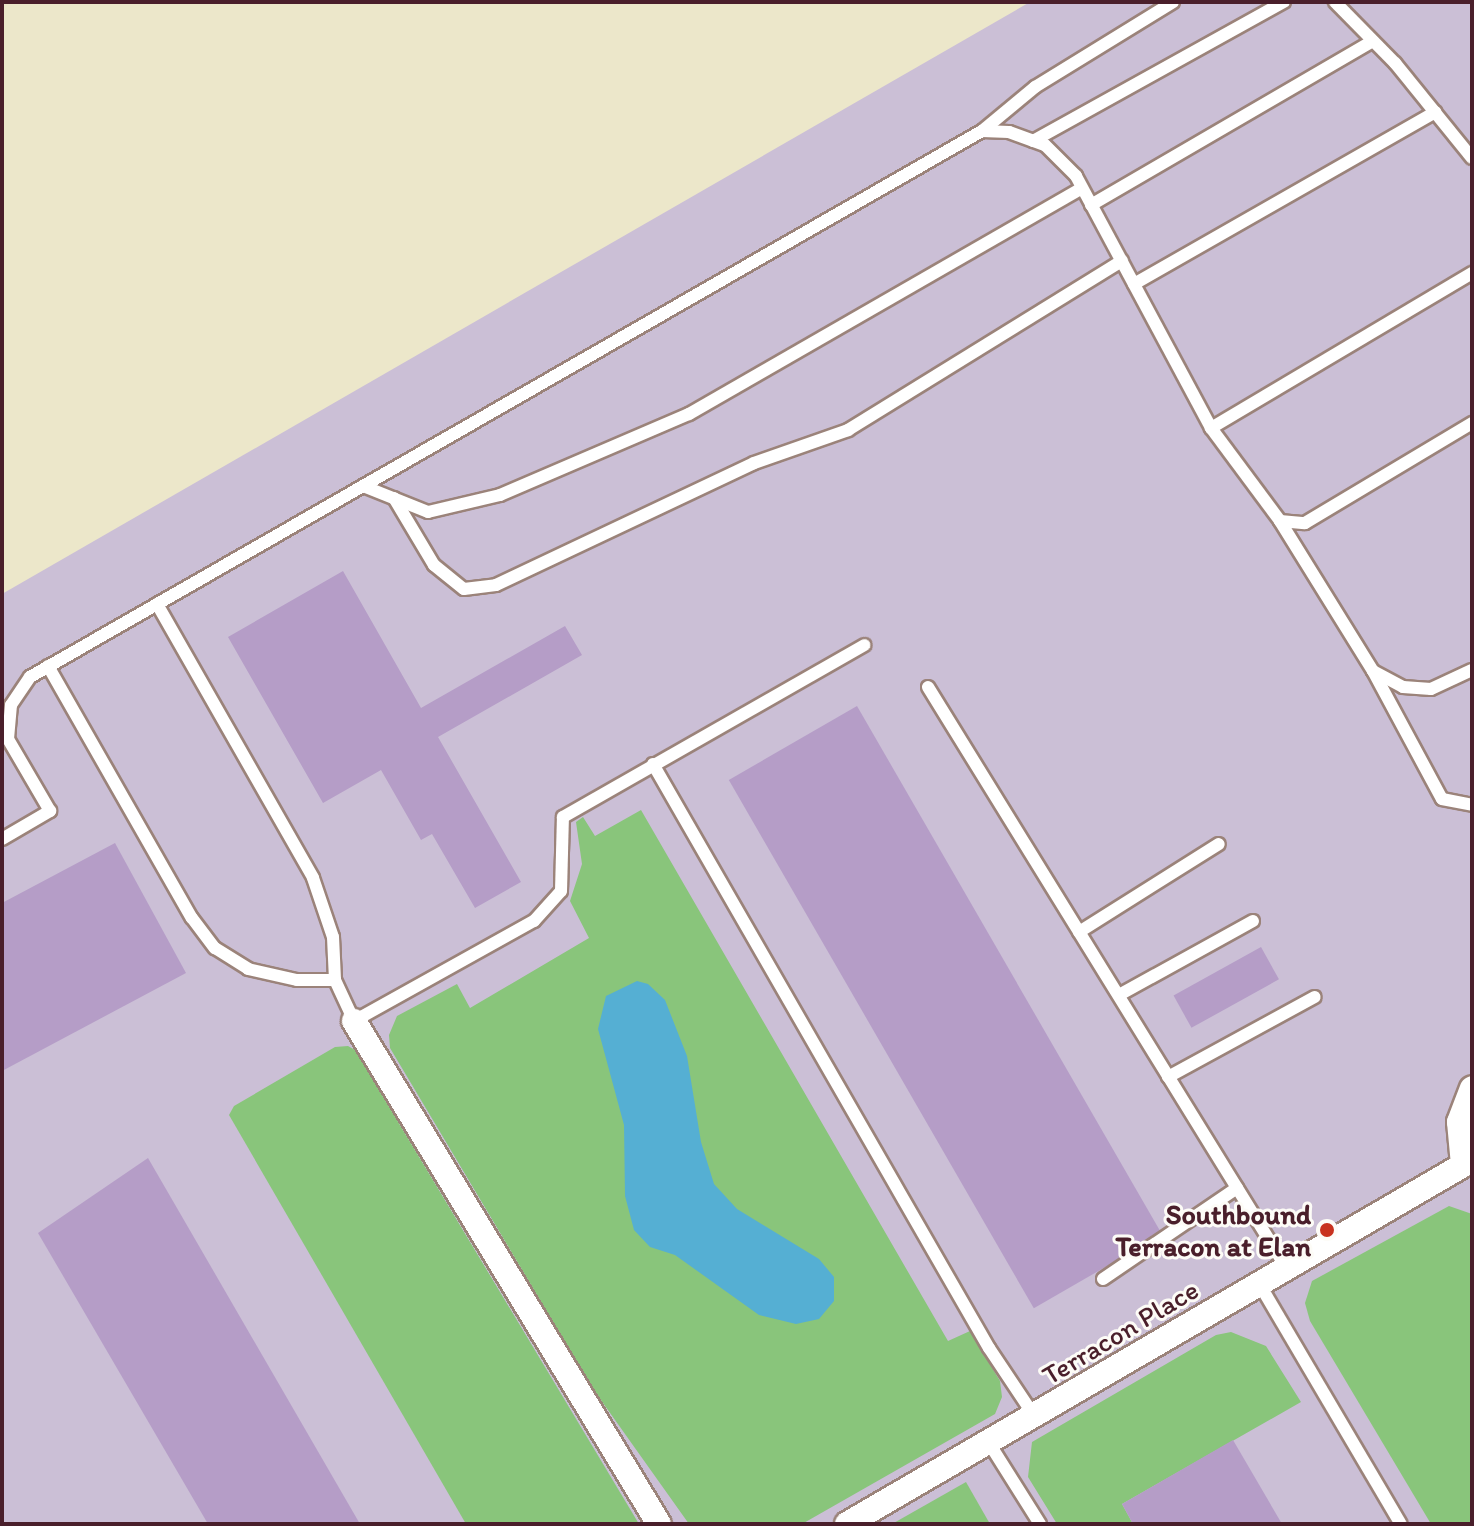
<!DOCTYPE html>
<html>
<head>
<meta charset="utf-8">
<style>
  body { margin:0 }
  #map { position:relative; width:1474px; height:1526px; overflow:hidden; background:#ece7ca; font-family:Itim,sans-serif }
  div>[style] { position:absolute }
  .industrial>* { inset:0; background:#cbbfd6 }
  .green>* { inset:0; background:#89c57b }
  .water>* { inset:0; background:#55afd3 }
  .building>* { inset:0; background:#b59dc7; transform-origin:0 0 }
  .roads { filter:drop-shadow(2px 0 #9b837a) drop-shadow(-2px 0 #9b837a) drop-shadow(0 2px #9b837a) drop-shadow(0 -2px #9b837a) }
  .service>* { height:12px; margin:-6px; padding:0 6px; transform-origin:6px; border-radius:6px; background:#fff }
  .minor>* { height:24px; margin:-12px; padding:0 12px; transform-origin:12px; border-radius:12px; background:#fff }
  .dots>* { width:22px; height:22px; translate:-50% -50%; box-sizing:border-box; border:4px solid #fdfcf7; border-radius:50% }
  span { translate:-50% -50%; white-space:nowrap; text-align:center; line-height:1.15; -webkit-text-stroke:6px #fdfcf7; paint-order:stroke }
  .poi-label { font-size:28px; color:#4a1f2b; font-weight:700 }
  .right { translate:-100% -50%; text-align:right }
  .street-label { font-size:28px; color:#4a1f2b }
  .frame { position:absolute; inset:0; border:4px solid #4a1f2b; pointer-events:none }
</style>
</head>
<body>
<div id="map">
  <div class="industrial">
    <div style="clip-path:polygon(1030px 2px,1472px 2px,1472px 1524px,2px 1524px,2px 594px)"></div>
  </div>
  <div class="green">
    <div style="clip-path:polygon(641px 810px,948px 1341px,970px 1331px,1000px 1381px,1002px 1397px,995px 1414px,802px 1524px,689px 1524px,593px 1389px,390px 1048px,389px 1035px,397px 1016px,457px 984px,470px 1008px,589px 938px,570px 901px,582px 864px,576px 822px,583px 817px,595px 836px)"></div>
    <div style="clip-path:polygon(348px 1046px,355px 1050px,639px 1524px,466px 1524px,229px 1115px,234px 1106px,335px 1047px)"></div>
    <div style="clip-path:polygon(1449px 1206px,1472px 1214px,1472px 1524px,1431px 1524px,1310px 1321px,1305px 1303px,1312px 1281px)"></div>
    <div style="clip-path:polygon(1231px 1332px,1266px 1346px,1301px 1402px,1122px 1504px,1133px 1524px,1057px 1524px,1028px 1477px,1032px 1442px,1216px 1335px)"></div>
    <div style="clip-path:polygon(966px 1482px,990px 1524px,892px 1524px)"></div>
  </div>
  <div class="water">
    <div style="clip-path:polygon(637px 981px,648px 984px,665px 1000px,687px 1056px,701px 1142px,714px 1184px,737px 1209px,819px 1259px,834px 1277px,834px 1301px,819px 1319px,796px 1324px,759px 1315px,675px 1255px,650px 1247px,634px 1230px,625px 1196px,624px 1125px,598px 1029px,606px 996px)"></div>
  </div>
  <div class="building">
    <div style="clip-path:polygon(343px 571px,421px 708px,565px 626px,582px 655px,438px 737px,521px 882px,475px 908px,432px 834px,421px 840px,381px 770px,323px 803px,228px 637px)"></div>
    <div style="left:857px;top:706px;width:610px;height:148px;rotate:60deg"></div>
    <div style="clip-path:polygon(115px 843px,186px 973px,2px 1071px,2px 903px)"></div>
    <div style="left:1261px;top:947px;width:37px;height:100px;rotate:61deg"></div>
    <div style="clip-path:polygon(148px 1158px,360px 1524px,208px 1524px,38px 1233px)"></div>
    <div style="clip-path:polygon(1233px 1440px,1282px 1524px,1133px 1524px,1122px 1504px)"></div>
  </div>
  <div class="roads">
    <div class="service">
      <div style="left:1335px;top:2px;width:86px;rotate:45.5deg"></div>
      <div style="left:1395px;top:63px;width:122px;rotate:51deg"></div>
      <div style="left:982px;top:131px;width:69px;rotate:-39.7deg"></div>
      <div style="left:1035px;top:87px;width:162px;rotate:-31.6deg"></div>
      <div style="left:1033px;top:141px;width:287px;rotate:-29deg"></div>
      <div style="left:1091px;top:205px;width:326px;rotate:-30.2deg"></div>
      <div style="left:1134px;top:284px;width:347px;rotate:-29.7deg"></div>
      <div style="left:1211px;top:428px;width:304px;rotate:-30.7deg"></div>
      <div style="left:363px;top:486px;width:70px;rotate:21.8deg"></div>
      <div style="left:428px;top:512px;width:74px;rotate:-13.3deg"></div>
      <div style="left:500px;top:495px;width:206px;rotate:-23.2deg"></div>
      <div style="left:689px;top:414px;width:453px;rotate:-29.9deg"></div>
      <div style="left:394px;top:498px;width:78px;rotate:59.2deg"></div>
      <div style="left:434px;top:565px;width:38px;rotate:39deg"></div>
      <div style="left:464px;top:589px;width:32px;rotate:-7deg"></div>
      <div style="left:496px;top:585px;width:285px;rotate:-25.3deg"></div>
      <div style="left:754px;top:463px;width:100px;rotate:-19.3deg"></div>
      <div style="left:848px;top:430px;width:322px;rotate:-31.7deg"></div>
      <div style="left:1280px;top:521px;width:25px;rotate:5deg"></div>
      <div style="left:1305px;top:523px;width:195px;rotate:-30.9deg"></div>
      <div style="left:157px;top:604px;width:315px;rotate:60.3deg"></div>
      <div style="left:313px;top:878px;width:62px;rotate:71.3deg"></div>
      <div style="left:333px;top:937px;width:43px;rotate:87.3deg"></div>
      <div style="left:335px;top:980px;width:45px;rotate:65.1deg"></div>
      <div style="left:354px;top:1021px;width:206px;rotate:-29.1deg"></div>
      <div style="left:534px;top:921px;width:40px;rotate:-48deg"></div>
      <div style="left:561px;top:891px;width:74px;rotate:-88.5deg"></div>
      <div style="left:563px;top:817px;width:347px;rotate:-29.7deg"></div>
      <div style="left:48px;top:666px;width:290px;rotate:60.3deg"></div>
      <div style="left:192px;top:918px;width:38px;rotate:53deg"></div>
      <div style="left:215px;top:948px;width:39px;rotate:32deg"></div>
      <div style="left:248px;top:969px;width:50px;rotate:12.7deg"></div>
      <div style="left:297px;top:980px;width:38px"></div>
      <div style="left:1373px;top:671px;width:145px;rotate:61.7deg"></div>
      <div style="left:1442px;top:799px;width:31px;rotate:11deg"></div>
      <div style="left:928px;top:687px;width:684px;rotate:58.33deg"></div>
      <div style="left:653px;top:764px;width:674px;rotate:60.09deg"></div>
      <div style="left:989px;top:1348px;width:83px;rotate:56.3deg"></div>
      <div style="left:2px;top:839px;width:56px;rotate:-30.3deg"></div>
      <div style="left:50px;top:811px;width:83px;rotate:-120.3deg"></div>
      <div style="left:8px;top:739px;width:34px;rotate:-85deg"></div>
      <div style="left:11px;top:705px;width:34px;rotate:-56deg"></div>
      <div style="left:30px;top:677px;width:1097px;rotate:-29.84deg"></div>
      <div style="left:982px;top:131px;width:27px;rotate:2deg"></div>
      <div style="left:1009px;top:132px;width:38px;rotate:20deg"></div>
      <div style="left:1045px;top:145px;width:44px;rotate:45deg"></div>
      <div style="left:1076px;top:176px;width:286px;rotate:61.8deg"></div>
      <div style="left:1211px;top:428px;width:116px;rotate:53.4deg"></div>
      <div style="left:1280px;top:521px;width:176px;rotate:58.2deg"></div>
      <div style="left:1373px;top:671px;width:34px;rotate:28deg"></div>
      <div style="left:1403px;top:687px;width:28px;rotate:4deg"></div>
      <div style="left:1431px;top:689px;width:45px;rotate:-24.9deg"></div>
      <div style="left:1079px;top:932px;width:165px;rotate:-32.2deg"></div>
      <div style="left:1119px;top:995px;width:153px;rotate:-28.9deg"></div>
      <div style="left:1168px;top:1077px;width:167px;rotate:-28.6deg"></div>
      <div style="left:1103px;top:1279px;width:162px;rotate:-34.2deg"></div>
      <div style="left:1260px;top:1285px;width:277px;rotate:59.5deg"></div>
      <div style="left:989px;top:1443px;width:96px;rotate:57.8deg"></div>
    </div>
    <div class="minor">
      <div style="left:354px;top:1021px;width:588px;rotate:58.77deg"></div>
      <div style="left:1463px;top:1165px;width:43px;rotate:-95.3deg"></div>
      <div style="left:1459px;top:1122px;width:36px;rotate:-69deg"></div>
      <div style="left:847px;top:1524px;width:723px;rotate:-30.22deg"></div>
    </div>
  </div>
  <div class="dots">
    <div style="left:1327px;top:1230px;background:#c8321e"></div>
  </div>
  <div class="poi-label">
    <span class="right" style="left:1311px;top:1230px">Southbound<br>Terracon at Elan</span>
  </div>
  <div class="street-label">
    <span style="left:1120px;top:1332px;rotate:-31deg">Terracon Place</span>
  </div>
  <div class="frame"></div>
</div>
</body>
</html>
